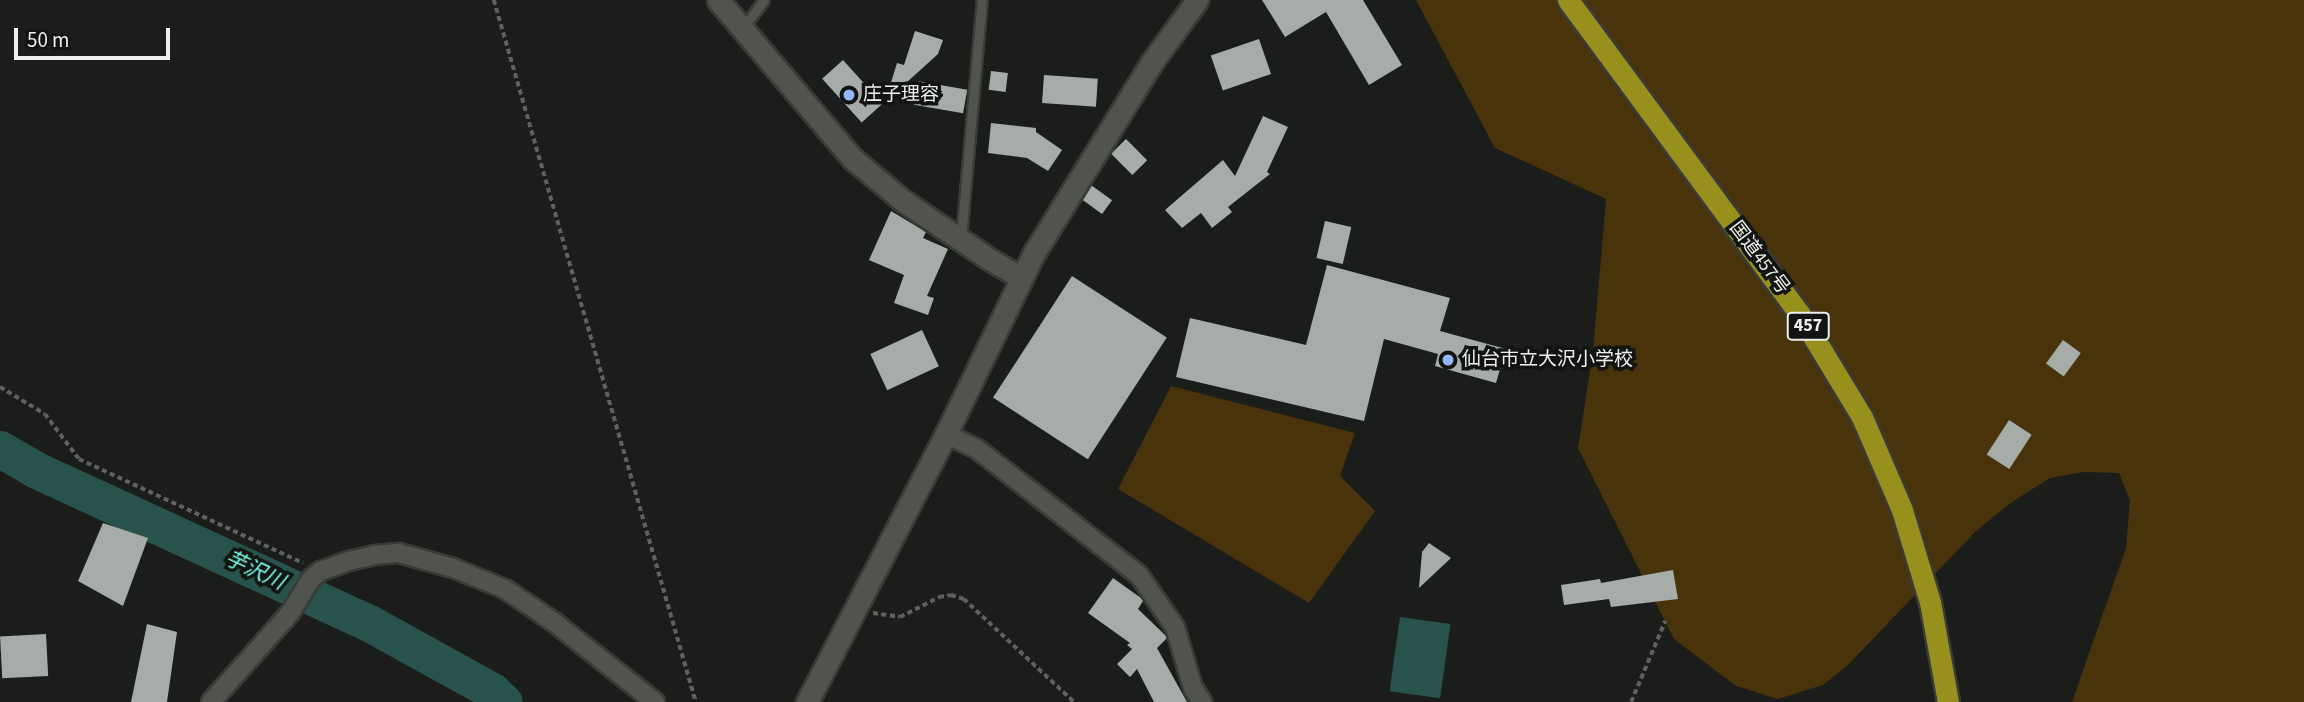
<!DOCTYPE html>
<html>
<head>
<meta charset="utf-8">
<style>
  body { margin:0 }
  #map { position:relative; width:2304px; height:702px; overflow:hidden; background:#1b1d1a; font-family:"Source Sans 3","Noto Sans JP",sans-serif }
  div>[style] { position:absolute }
  .green>* { inset:0; background:#48330a }
  .water>* { inset:0; background:#28534d; transform-origin:0 0 }
  .river>* { height:37px; margin:-18.5px; padding:0 18.5px; transform-origin:18.5px; border-radius:18.5px; background:#28534d }
  .building>* { inset:0; background:#a6aca8; transform-origin:0 0 }
  .path>* { height:3.5px; margin-top:-1.75px; transform-origin:0; background:repeating-linear-gradient(90deg,#5f615e 0 5px,transparent 0 8.5px) }
  .roads { filter:drop-shadow(2px 0 #393b38) drop-shadow(-2px 0 #393b38) drop-shadow(0 2px #393b38) drop-shadow(0 -2px #393b38) }
  .service>* { height:9px; margin:-4.5px; padding:0 4.5px; transform-origin:4.5px; border-radius:4.5px; background:#50534e }
  .minor>* { height:18px; margin:-9px; padding:0 9px; transform-origin:9px; border-radius:9px; background:#50534e }
  .tertiary>* { height:21px; margin:-10.5px; padding:0 10.5px; transform-origin:10.5px; border-radius:10.5px; background:#50534e }
  .trunk>* { height:21px; margin:-10.5px; padding:0 10.5px; transform-origin:10.5px; border-radius:10.5px; background:#97901c }
  .dots>* { width:19px; height:19px; translate:-50% -50%; box-sizing:border-box; border:4px solid #121411; border-radius:50% }
  span { translate:-50% -50%; white-space:nowrap; text-align:center; line-height:1.15; -webkit-text-stroke:7px #121411; paint-order:stroke }
  .shield-label span { padding:2px 5px; background:#121411; border:2px solid; border-radius:5px; -webkit-text-stroke-width:0 }
  .shield-label { font-size:18px; color:#eef0ed; font-weight:700 }
  .poi-label { font-size:19px; color:#eef0ed }
  .left { translate:0 -50%; text-align:left }
  .street-label { font-size:19px; color:#eef0ed }
  .water-label { font-size:21px; color:#75feec; font-style:italic }
  .scale { position:absolute; left:14px; top:28px; width:156px; height:32px; box-sizing:border-box; border:4px solid #eef0ed; border-top:0; padding-left:9px; font-size:21px; line-height:24px; white-space:nowrap; color:#eef0ed; -webkit-text-stroke:5px #121411; paint-order:stroke }
</style>
</head>
<body>
<div id="map">
  <div class="green">
    <div style="clip-path:polygon(1416px 0,2304px 0,2304px 702px,2072px 702px,2126px 548px,2130px 501px,2119px 473px,2084px 472px,2050px 478px,2012px 502px,1976px 531px,1849px 664px,1823px 685px,1778px 699px,1736px 686px,1674px 639px,1578px 448px,1593px 352px,1606px 199px,1495px 148px)"></div>
    <div style="clip-path:polygon(1171px 386px,1355px 433px,1340px 476px,1375px 511px,1309px 603px,1118px 489px)"></div>
  </div>
  <div class="water">
    <div style="left:1400px;top:617px;width:51px;height:75px;rotate:8deg"></div>
  </div>
  <div class="river">
    <div style="left:0;top:449px;width:39px;rotate:30deg"></div>
    <div style="left:34px;top:469px;width:369px;rotate:24.7deg"></div>
    <div style="left:369px;top:623px;width:141px;rotate:28.9deg"></div>
    <div style="left:492px;top:691px;width:16px;rotate:43deg"></div>
  </div>
  <div class="building">
    <div style="clip-path:polygon(1262px 0,1363px 0,1402px 65px,1369px 85px,1326px 12px,1285px 37px)"></div>
    <div style="clip-path:polygon(915px 31px,943px 40px,938px 54px,885px 102px,897px 63px,904px 65px)"></div>
    <div style="left:1259px;top:39px;width:37px;height:51px;rotate:71deg"></div>
    <div style="left:843px;top:60px;width:59px;height:28px;rotate:48deg"></div>
    <div style="left:991px;top:71px;width:17px;height:19px;rotate:7deg"></div>
    <div style="left:1044px;top:75px;width:54px;height:28px;rotate:4deg"></div>
    <div style="left:918px;top:81px;width:50px;height:24px;rotate:10deg"></div>
    <div style="clip-path:polygon(1263px 116px,1288px 127px,1267px 172px,1270px 174px,1228px 207px,1232px 212px,1212px 228px,1201px 213px,1182px 228px,1165px 210px,1223px 160px,1235px 176px)"></div>
    <div style="clip-path:polygon(991px 123px,1036px 128px,1036px 132px,1062px 150px,1048px 171px,1027px 158px,988px 153px)"></div>
    <div style="left:1126px;top:139px;width:30px;height:21px;rotate:45deg"></div>
    <div style="left:1091px;top:185px;width:26px;height:17px;rotate:36deg"></div>
    <div style="clip-path:polygon(891px 211px,926px 232px,923px 238px,948px 249px,927px 296px,934px 298px,928px 315px,894px 303px,904px 275px,869px 260px)"></div>
    <div style="left:1325px;top:221px;width:27px;height:38px;rotate:13deg"></div>
    <div style="clip-path:polygon(1327px 265px,1450px 298px,1440px 331px,1506px 349px,1496px 383px,1435px 366px,1438px 354px,1384px 339px,1364px 421px,1176px 377px,1190px 318px,1306px 345px)"></div>
    <div style="left:1072px;top:276px;width:113px;height:145px;rotate:33deg"></div>
    <div style="left:922px;top:330px;width:40px;height:57px;rotate:65deg"></div>
    <div style="left:2063px;top:340px;width:22px;height:29px;rotate:36deg"></div>
    <div style="left:2009px;top:420px;width:27px;height:41px;rotate:33deg"></div>
    <div style="clip-path:polygon(103px 523px,148px 538px,123px 606px,78px 581px)"></div>
    <div style="clip-path:polygon(1429px 543px,1451px 558px,1419px 588px,1422px 552px)"></div>
    <div style="clip-path:polygon(1673px 570px,1678px 599px,1611px 607px,1609px 599px,1564px 605px,1561px 585px,1600px 579px,1601px 583px)"></div>
    <div style="clip-path:polygon(1113px 578px,1141px 598px,1143px 601px,1138px 609px,1165px 635px,1167px 638px,1157px 648px,1187px 702px,1154px 702px,1137px 669px,1130px 677px,1117px 664px,1132px 649px,1127px 645px,1130px 643px,1088px 613px)"></div>
    <div style="clip-path:polygon(147px 624px,177px 632px,167px 702px,131px 702px)"></div>
    <div style="left:46px;top:634px;width:42px;height:46px;rotate:87deg"></div>
  </div>
  <div class="path">
    <div style="left:494px;top:0;width:730px;rotate:73.95deg"></div>
    <div style="left:0;top:387px;width:52px;rotate:31deg"></div>
    <div style="left:45px;top:414px;width:56px;rotate:52.9deg"></div>
    <div style="left:79px;top:459px;width:247px;rotate:24.9deg"></div>
    <div style="left:873px;top:613px;width:27px;rotate:8deg"></div>
    <div style="left:900px;top:617px;width:44px;rotate:-27.1deg"></div>
    <div style="left:939px;top:597px;width:12px;rotate:-9deg"></div>
    <div style="left:951px;top:595px;width:14px;rotate:17deg"></div>
    <div style="left:964px;top:599px;width:151px;rotate:43.1deg"></div>
    <div style="left:1631px;top:702px;width:88px;rotate:-67.2deg"></div>
  </div>
  <div class="roads">
    <div class="service">
      <div style="left:742px;top:29px;width:36px;rotate:-53deg"></div>
      <div style="left:961px;top:238px;width:239px;rotate:-85deg"></div>
    </div>
    <div class="minor">
      <div style="left:946px;top:434px;width:34px;rotate:26deg"></div>
      <div style="left:977px;top:449px;width:205px;rotate:37.9deg"></div>
      <div style="left:1139px;top:575px;width:63px;rotate:55.3deg"></div>
      <div style="left:1175px;top:627px;width:64px;rotate:73.6deg"></div>
      <div style="left:1193px;top:688px;width:17px;rotate:57deg"></div>
      <div style="left:211px;top:702px;width:120px;rotate:-48.4deg"></div>
      <div style="left:291px;top:612px;width:39px;rotate:-59deg"></div>
      <div style="left:311px;top:579px;width:13px;rotate:-39deg"></div>
      <div style="left:321px;top:571px;width:30px;rotate:-20deg"></div>
      <div style="left:349px;top:561px;width:26px;rotate:-13deg"></div>
      <div style="left:374px;top:555px;width:25px;rotate:-5deg"></div>
      <div style="left:399px;top:553px;width:56px;rotate:15.5deg"></div>
      <div style="left:453px;top:568px;width:56px;rotate:22deg"></div>
      <div style="left:505px;top:589px;width:59px;rotate:34deg"></div>
      <div style="left:554px;top:622px;width:129px;rotate:38.4deg"></div>
    </div>
    <div class="tertiary">
      <div style="left:718px;top:0;width:209px;rotate:49.7deg"></div>
      <div style="left:853px;top:159px;width:64px;rotate:39.9deg"></div>
      <div style="left:902px;top:200px;width:105px;rotate:34.1deg"></div>
      <div style="left:989px;top:259px;width:38px;rotate:30deg"></div>
      <div style="left:807px;top:702px;width:302px;rotate:-62.6deg"></div>
      <div style="left:946px;top:434px;width:201px;rotate:-64.1deg"></div>
      <div style="left:1034px;top:253px;width:225px;rotate:-58.3deg"></div>
      <div style="left:1152px;top:62px;width:77px;rotate:-54deg"></div>
    </div>
    <div class="trunk">
      <div style="left:1568px;top:0;width:389px;rotate:53.6deg"></div>
      <div style="left:1799px;top:313px;width:122px;rotate:58.8deg"></div>
      <div style="left:1862px;top:417px;width:101px;rotate:66.7deg"></div>
      <div style="left:1902px;top:510px;width:96px;rotate:73.1deg"></div>
      <div style="left:1930px;top:602px;width:102px;rotate:79.8deg"></div>
    </div>
  </div>
  <div class="dots">
    <div style="left:849px;top:95px;background:#93b7fd"></div>
    <div style="left:1448px;top:360px;background:#93b7fd"></div>
  </div>
  <div class="shield-label">
    <span style="left:1808px;top:326px">457</span>
  </div>
  <div class="poi-label">
    <span class="left" style="left:863px;top:95px">庄子理容</span>
    <span class="left" style="left:1462px;top:360px">仙台市立大沢小学校</span>
  </div>
  <div class="street-label">
    <span style="left:1759px;top:258px;rotate:53deg">国道457号</span>
  </div>
  <div class="water-label">
    <span style="left:255px;top:570px;rotate:25deg">芋沢川</span>
  </div>
  <div class="scale">50 m</div>
</div>
</body>
</html>
